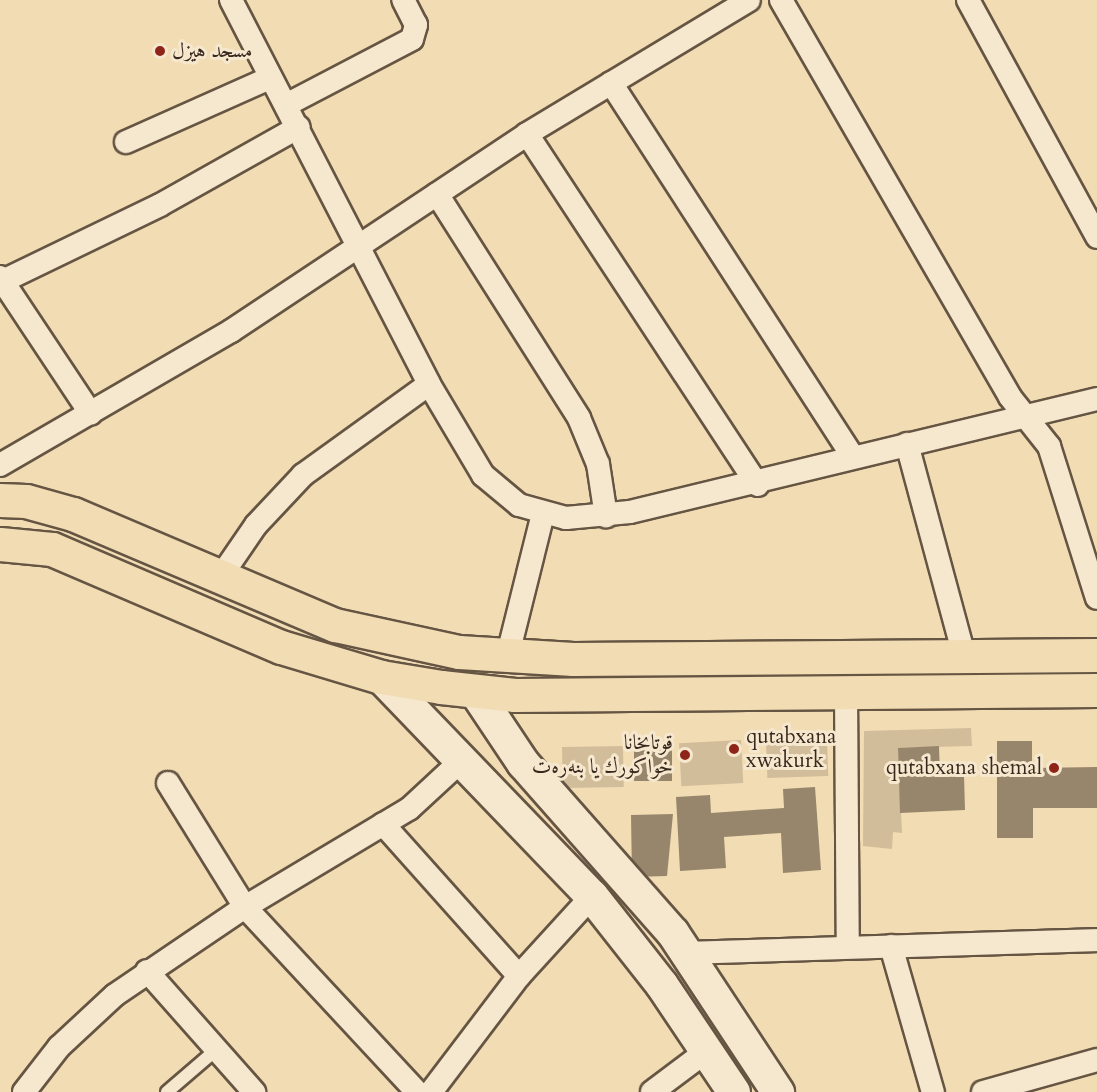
<!DOCTYPE html>
<html>
<head>
<meta charset="utf-8">
<style>
  body { margin:0 }
  #map { position:relative; width:1097px; height:1092px; overflow:hidden; background:#f1dcb4; font-family:Cardo,Amiri,serif }
  div>[style] { position:absolute }
  .green>* { inset:0; background:#d2bd9a; transform-origin:0 0 }
  .building>* { inset:0; background:#98866c; transform-origin:0 0 }
  .roads { filter:drop-shadow(2px 0 #665543) drop-shadow(-2px 0 #665543) drop-shadow(0 2px #665543) drop-shadow(0 -2px #665543) }
  .lane>* { height:12px; margin:-6px; padding:0 6px; transform-origin:6px; border-radius:6px; background:#f6e8ce }
  .street>* { height:22px; margin:-11px; padding:0 11px; transform-origin:11px; border-radius:11px; background:#f6e8ce }
  .secondary>* { height:32px; margin:-16px; padding:0 16px; transform-origin:16px; border-radius:16px; background:#f6e8ce }
  .primary>* { height:33px; margin:-16.5px; padding:0 16.5px; transform-origin:16.5px; border-radius:16.5px; background:#f1dcb4 }
  .dots>* { width:16px; height:16px; translate:-50% -50%; box-sizing:border-box; border:3px solid #f6e8ce; border-radius:50% }
  span { translate:-50% -50%; white-space:nowrap; text-align:center; line-height:1.15; -webkit-text-stroke:6px #f6e8ce; paint-order:stroke }
  .poi-label { font-size:21px; color:#38281d }
  .left { translate:0 -50%; text-align:left }
  .right { translate:-100% -50%; text-align:right }
</style>
</head>
<body>
<div id="map">
  <div class="green">
    <div style="clip-path:polygon(971px 728px,972px 746px,898px 748px,902px 833px,893px 832px,892px 849px,863px 846px,864px 731px)"></div>
    <div style="left:741px;top:740px;width:43px;height:62px;rotate:87deg"></div>
    <div style="left:827px;top:740px;width:36px;height:61px;rotate:88deg"></div>
    <div style="left:623px;top:746px;width:41px;height:61px;rotate:89deg"></div>
  </div>
  <div class="building">
    <div style="clip-path:polygon(997px 741px,1032px 741px,1032px 768px,1097px 767px,1097px 808px,1033px 808px,1033px 838px,997px 838px)"></div>
    <div style="left:634px;top:746px;width:38px;height:35px"></div>
    <div style="clip-path:polygon(939px 746px,940px 776px,964px 775px,965px 810px,900px 813px,898px 748px)"></div>
    <div style="clip-path:polygon(815px 787px,821px 870px,783px 873px,781px 833px,724px 837px,726px 868px,680px 871px,676px 797px,710px 795px,711px 813px,784px 808px,783px 789px)"></div>
    <div style="clip-path:polygon(673px 814px,667px 876px,632px 877px,631px 815px)"></div>
  </div>
  <div class="roads">
    <div class="lane">
      <div style="left:167px;top:1092px;width:66px;rotate:-40.7deg"></div>
    </div>
    <div class="street">
      <div style="left:231px;top:0;width:432px;rotate:62.7deg"></div>
      <div style="left:429px;top:384px;width:106px;rotate:59.3deg"></div>
      <div style="left:483px;top:475px;width:47px;rotate:39.8deg"></div>
      <div style="left:519px;top:505px;width:49px;rotate:15.5deg"></div>
      <div style="left:566px;top:518px;width:64px;rotate:-5.4deg"></div>
      <div style="left:630px;top:512px;width:480px;rotate:-13.6deg"></div>
      <div style="left:781px;top:0;width:458px;rotate:60deg"></div>
      <div style="left:1010px;top:397px;width:63px;rotate:51.5deg"></div>
      <div style="left:1049px;top:446px;width:159px;rotate:72.5deg"></div>
      <div style="left:968px;top:0;width:270px;rotate:61.4deg"></div>
      <div style="left:611px;top:83px;width:444px;rotate:57.1deg"></div>
      <div style="left:286px;top:105px;width:142px;rotate:-27.6deg"></div>
      <div style="left:412px;top:39px;width:15px;rotate:-74deg"></div>
      <div style="left:416px;top:25px;width:28px;rotate:-117deg"></div>
      <div style="left:527px;top:134px;width:420px;rotate:56.7deg"></div>
      <div style="left:126px;top:142px;width:158px;rotate:-24deg"></div>
      <div style="left:437px;top:194px;width:265px;rotate:57.6deg"></div>
      <div style="left:579px;top:418px;width:50px;rotate:67.6deg"></div>
      <div style="left:598px;top:464px;width:53px;rotate:81.3deg"></div>
      <div style="left:0;top:277px;width:164px;rotate:56.4deg"></div>
      <div style="left:3px;top:281px;width:174px;rotate:-25.8deg"></div>
      <div style="left:160px;top:205px;width:159px;rotate:-29.3deg"></div>
      <div style="left:907px;top:444px;width:219px;rotate:74.9deg"></div>
      <div style="left:0;top:465px;width:267px;rotate:-30.1deg"></div>
      <div style="left:231px;top:331px;width:356px;rotate:-33.6deg"></div>
      <div style="left:527px;top:134px;width:259px;rotate:-31.1deg"></div>
      <div style="left:219px;top:579px;width:65px;rotate:-55.6deg"></div>
      <div style="left:256px;top:525px;width:69px;rotate:-46.8deg"></div>
      <div style="left:303px;top:475px;width:155px;rotate:-35.8deg"></div>
      <div style="left:507px;top:658px;width:148px;rotate:-76deg"></div>
      <div style="left:846px;top:692px;width:255px;rotate:89.6deg"></div>
      <div style="left:168px;top:783px;width:146px;rotate:58.2deg"></div>
      <div style="left:245px;top:907px;width:253px;rotate:47.1deg"></div>
      <div style="left:383px;top:824px;width:204px;rotate:48.2deg"></div>
      <div style="left:891px;top:946px;width:152px;rotate:74deg"></div>
      <div style="left:688px;top:953px;width:409px;rotate:-1.8deg"></div>
      <div style="left:147px;top:971px;width:162px;rotate:48.5deg"></div>
      <div style="left:24px;top:1092px;width:57px;rotate:-52.1deg"></div>
      <div style="left:59px;top:1047px;width:76px;rotate:-42.9deg"></div>
      <div style="left:115px;top:995px;width:157px;rotate:-34.1deg"></div>
      <div style="left:245px;top:907px;width:191px;rotate:-30.9deg"></div>
      <div style="left:409px;top:809px;width:72px;rotate:-42.8deg"></div>
      <div style="left:431px;top:1092px;width:146px;rotate:-52.8deg"></div>
      <div style="left:519px;top:976px;width:108px;rotate:-47.6deg"></div>
      <div style="left:652px;top:1092px;width:70px;rotate:-36.9deg"></div>
      <div style="left:983px;top:1092px;width:118px;rotate:-15.7deg"></div>
    </div>
    <div class="secondary">
      <div style="left:381px;top:677px;width:304px;rotate:46.1deg"></div>
      <div style="left:592px;top:896px;width:113px;rotate:51.8deg"></div>
      <div style="left:662px;top:985px;width:129px;rotate:56.1deg"></div>
      <div style="left:475px;top:691px;width:87px;rotate:56.3deg"></div>
      <div style="left:523px;top:763px;width:227px;rotate:48.6deg"></div>
      <div style="left:673px;top:933px;width:191px;rotate:56.6deg"></div>
    </div>
    <div class="primary">
      <div style="left:0;top:500px;width:26px;rotate:2deg"></div>
      <div style="left:26px;top:501px;width:49px;rotate:15.5deg"></div>
      <div style="left:73px;top:514px;width:285px;rotate:23deg"></div>
      <div style="left:335px;top:625px;width:127px;rotate:12.3deg"></div>
      <div style="left:459px;top:652px;width:114px;rotate:3.5deg"></div>
      <div style="left:573px;top:659px;width:524px;rotate:-0.44deg"></div>
      <div style="left:0;top:544px;width:52px;rotate:5.5deg"></div>
      <div style="left:52px;top:549px;width:249px;rotate:23.2deg"></div>
      <div style="left:281px;top:647px;width:104px;rotate:16.7deg"></div>
      <div style="left:381px;top:677px;width:61px;rotate:9.5deg"></div>
      <div style="left:441px;top:687px;width:74px;rotate:6.2deg"></div>
      <div style="left:515px;top:695px;width:582px;rotate:-0.49deg"></div>
    </div>
  </div>
  <div class="dots">
    <div style="left:160px;top:51px;background:#8f2418"></div>
    <div style="left:734px;top:749px;background:#8f2418"></div>
    <div style="left:685px;top:755px;background:#8f2418"></div>
    <div style="left:1054px;top:768px;background:#8f2418"></div>
  </div>
  <div class="poi-label">
    <span class="left" style="left:172px;top:51px">مسجد هيزل</span>
    <span class="left" style="left:746px;top:749px">qutabxana<br>xwakurk</span>
    <span class="right" style="left:673px;top:755px">قوتابخانا<br>خواکورك یا بنەرەت</span>
    <span class="right" style="left:1042px;top:768px">qutabxana shemal</span>
  </div>
</div>
</body>
</html>
